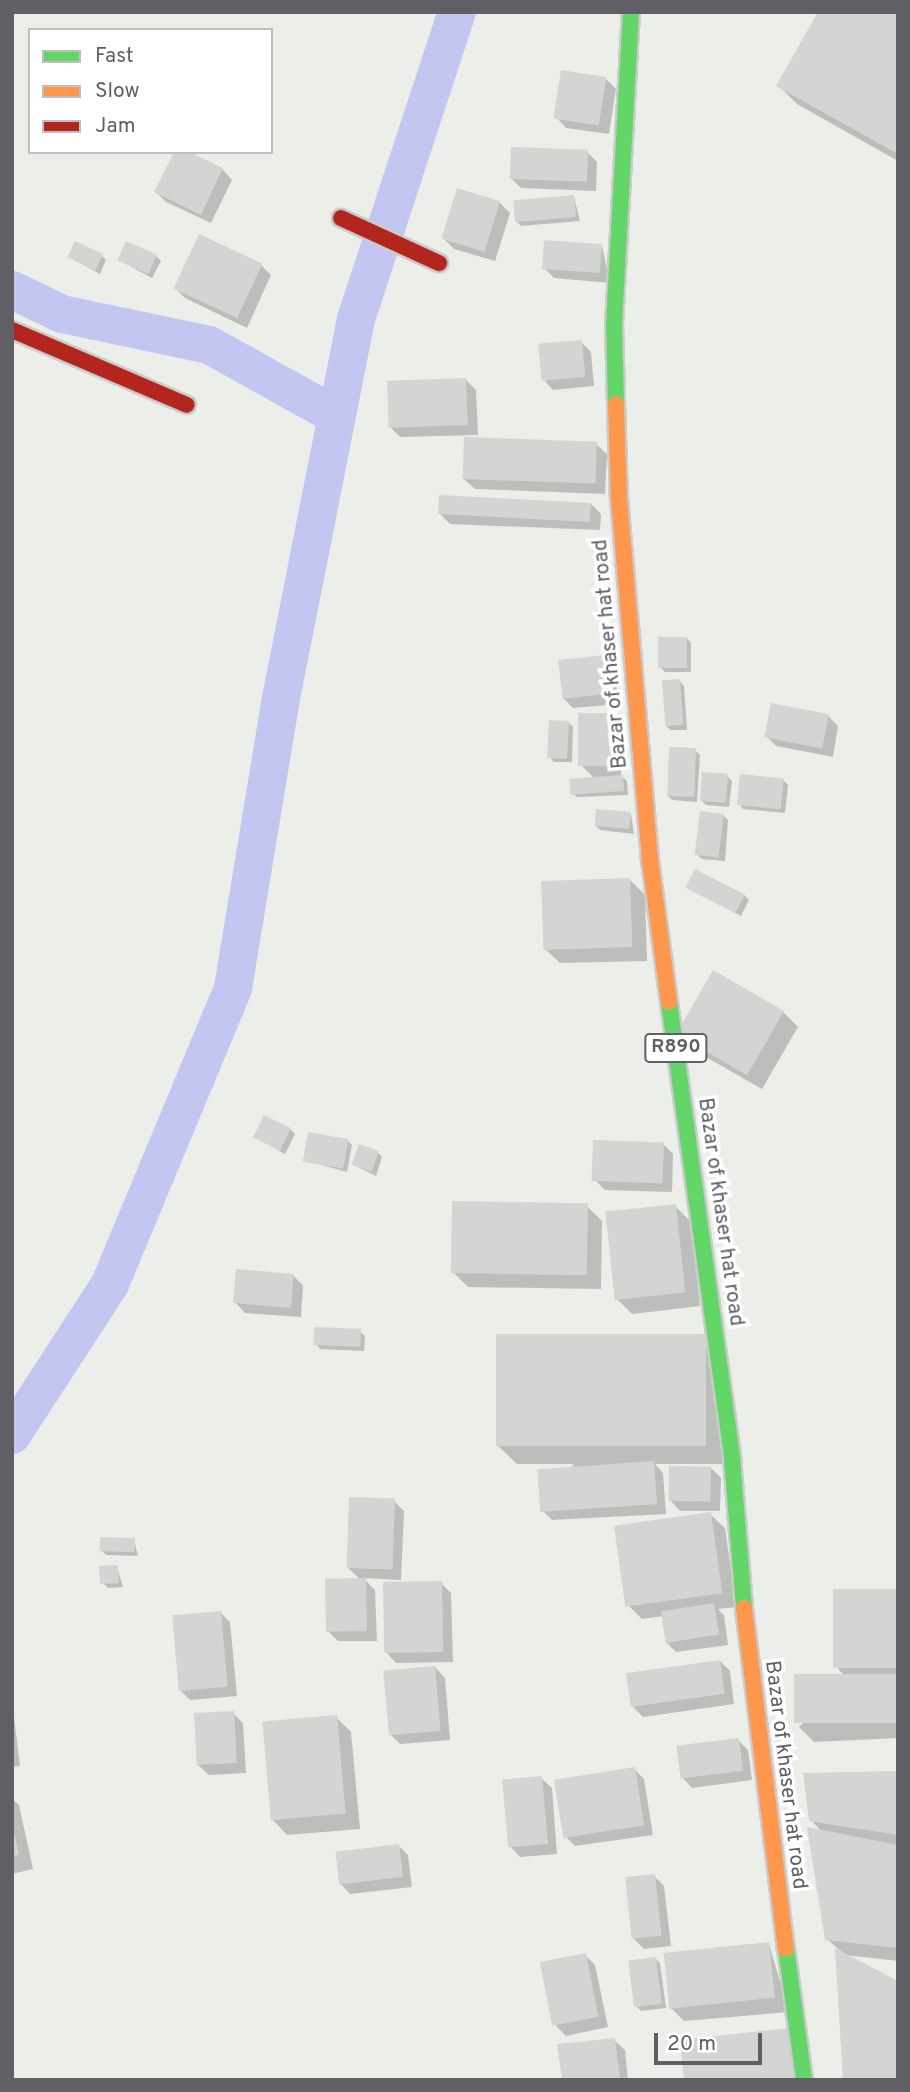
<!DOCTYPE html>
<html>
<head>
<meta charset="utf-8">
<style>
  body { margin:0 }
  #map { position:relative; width:910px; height:2092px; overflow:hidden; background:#eceeea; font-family:Overpass,sans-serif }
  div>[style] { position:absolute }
  .shadow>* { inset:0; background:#0003 }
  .canal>* { height:38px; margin:-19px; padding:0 19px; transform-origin:19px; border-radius:19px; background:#c4c6f2 }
  .building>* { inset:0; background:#d3d5d2; transform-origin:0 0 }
  .roads { filter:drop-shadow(2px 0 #cbcbcc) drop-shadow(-2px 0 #cbcbcc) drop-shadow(0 2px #cbcbcc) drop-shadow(0 -2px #cbcbcc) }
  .fast>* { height:16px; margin:-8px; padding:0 8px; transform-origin:8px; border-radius:8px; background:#63d668 }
  .slow>* { height:16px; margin:-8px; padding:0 8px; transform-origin:8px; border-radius:8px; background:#ff974d }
  .jam>* { height:16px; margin:-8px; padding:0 8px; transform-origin:8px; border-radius:8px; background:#b3261e }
  span { translate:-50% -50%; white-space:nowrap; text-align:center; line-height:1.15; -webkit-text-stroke:7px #fff; paint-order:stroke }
  .shield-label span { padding:2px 5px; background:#fff; border:2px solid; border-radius:5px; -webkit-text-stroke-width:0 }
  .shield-label { font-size:19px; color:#605f66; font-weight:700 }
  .street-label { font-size:21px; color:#605f66 }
  .frame { position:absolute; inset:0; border:14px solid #605f66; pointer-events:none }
  .legend { position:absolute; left:28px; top:28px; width:245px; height:126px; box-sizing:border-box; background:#fff; border:2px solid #bfbfc2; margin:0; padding:9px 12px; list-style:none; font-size:21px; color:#605f66 }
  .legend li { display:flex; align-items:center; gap:14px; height:35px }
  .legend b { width:35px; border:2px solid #bfbfc2 }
  .scale { position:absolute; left:654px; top:2033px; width:108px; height:32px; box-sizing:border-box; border:4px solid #605f66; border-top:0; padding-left:9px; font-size:21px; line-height:24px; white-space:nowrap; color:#605f66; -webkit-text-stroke:5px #fff; paint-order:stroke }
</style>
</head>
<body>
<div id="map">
  <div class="shadow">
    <div style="clip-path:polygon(898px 12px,898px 161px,797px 104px,778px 85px)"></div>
    <div style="clip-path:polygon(606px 79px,616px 89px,609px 134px,566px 128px,556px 117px)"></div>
    <div style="clip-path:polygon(587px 152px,597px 162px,596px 191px,521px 188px,511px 178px)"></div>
    <div style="clip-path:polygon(222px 169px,232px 180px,211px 223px,166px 202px,156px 192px)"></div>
    <div style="clip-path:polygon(574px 197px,580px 221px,521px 226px,516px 221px)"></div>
    <div style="clip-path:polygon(499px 202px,510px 213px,495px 261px,454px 249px,444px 239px)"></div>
    <div style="clip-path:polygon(602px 246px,610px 283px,554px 278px,544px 268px)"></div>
    <div style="clip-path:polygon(102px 256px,106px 260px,100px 274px,69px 257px)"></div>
    <div style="clip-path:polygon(156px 256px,161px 261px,152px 278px,119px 260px)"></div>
    <div style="clip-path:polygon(261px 265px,271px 275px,247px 328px,185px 298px,175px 288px)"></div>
    <div style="clip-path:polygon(581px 342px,591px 352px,594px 386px,553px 390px,543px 379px)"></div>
    <div style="clip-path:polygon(466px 380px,476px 390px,478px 435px,400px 437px,390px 427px)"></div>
    <div style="clip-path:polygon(596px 444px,607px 454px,605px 494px,475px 489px,464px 479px)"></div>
    <div style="clip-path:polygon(591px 504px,601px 514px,600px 530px,450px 524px,440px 514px)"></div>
    <div style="clip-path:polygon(687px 638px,691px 643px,691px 672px,665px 672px,660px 667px)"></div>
    <div style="clip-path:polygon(605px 657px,615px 667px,618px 704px,573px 708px,563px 698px)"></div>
    <div style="clip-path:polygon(680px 681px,684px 686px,687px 730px,671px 730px,666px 726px)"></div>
    <div style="clip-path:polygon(609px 714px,620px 725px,621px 776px,627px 781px,628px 795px,577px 797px,572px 792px,593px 777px,581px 765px)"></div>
    <div style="clip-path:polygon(828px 716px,838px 726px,833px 757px,776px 746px,766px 736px)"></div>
    <div style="clip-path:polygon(569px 723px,573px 727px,572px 762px,554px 762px,549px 757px)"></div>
    <div style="clip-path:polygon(695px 750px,700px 755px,697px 802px,672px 800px,668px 796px)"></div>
    <div style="clip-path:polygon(727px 776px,732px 781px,729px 807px,706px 805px,701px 800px)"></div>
    <div style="clip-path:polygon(783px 780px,788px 785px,785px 813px,743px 809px,739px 804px)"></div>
    <div style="clip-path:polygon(631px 814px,634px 834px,600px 830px,596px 826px)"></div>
    <div style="clip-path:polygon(723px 815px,728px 820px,725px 861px,702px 859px,697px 855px)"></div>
    <div style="clip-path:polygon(630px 880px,645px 895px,647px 961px,560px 963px,545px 949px)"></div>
    <div style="clip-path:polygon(688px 887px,744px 895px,749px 900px,741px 916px)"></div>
    <div style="clip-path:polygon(783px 1012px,798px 1027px,762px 1089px,692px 1049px,677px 1034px)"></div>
    <div style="clip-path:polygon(290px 1129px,295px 1134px,285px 1154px,255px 1137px)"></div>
    <div style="clip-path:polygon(347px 1140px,352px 1145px,347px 1172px,304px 1160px)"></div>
    <div style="clip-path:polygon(663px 1144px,673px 1154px,672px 1192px,605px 1190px,595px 1180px)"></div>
    <div style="clip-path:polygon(378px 1153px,382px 1157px,376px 1176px,354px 1165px)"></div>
    <div style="clip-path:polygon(587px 1206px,602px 1221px,601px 1289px,468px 1287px,453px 1272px)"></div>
    <div style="clip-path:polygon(675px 1206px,690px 1221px,700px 1306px,632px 1314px,617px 1299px)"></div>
    <div style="clip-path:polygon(293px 1275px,303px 1286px,301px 1317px,245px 1313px,235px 1302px)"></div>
    <div style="clip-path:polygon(360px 1331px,365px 1336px,364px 1351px,320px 1349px,316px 1344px)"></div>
    <div style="clip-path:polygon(705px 1336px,724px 1464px,655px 1464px,663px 1473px,666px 1514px,552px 1520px,542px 1510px,574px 1464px,517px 1464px,498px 1446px)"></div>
    <div style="clip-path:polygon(711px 1468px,721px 1478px,720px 1511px,680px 1511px,670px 1500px)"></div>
    <div style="clip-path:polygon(394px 1501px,404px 1511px,401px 1580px,363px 1578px,375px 1590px,377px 1641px,338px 1641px,328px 1631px,361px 1580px,348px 1568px)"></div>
    <div style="clip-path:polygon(710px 1514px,725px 1528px,736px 1607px,718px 1609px,724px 1615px,728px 1645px,676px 1652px,666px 1642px,663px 1616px,642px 1619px,627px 1604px)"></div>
    <div style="clip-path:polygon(134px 1540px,138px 1556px,106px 1555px,101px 1550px)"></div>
    <div style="clip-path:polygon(117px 1567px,123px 1587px,108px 1588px,103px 1583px)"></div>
    <div style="clip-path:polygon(441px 1583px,451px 1593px,453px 1662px,396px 1663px,386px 1652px)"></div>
    <div style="clip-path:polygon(898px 1591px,898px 1738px,814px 1742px,799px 1727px,847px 1678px,838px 1669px)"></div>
    <div style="clip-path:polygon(220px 1612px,230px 1622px,237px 1696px,190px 1700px,180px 1690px)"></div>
    <div style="clip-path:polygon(720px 1661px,730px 1671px,734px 1704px,643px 1717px,633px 1707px)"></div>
    <div style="clip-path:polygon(435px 1667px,445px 1678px,450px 1740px,400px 1744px,390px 1734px)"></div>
    <div style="clip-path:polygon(12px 1700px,20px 1766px,12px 1767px)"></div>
    <div style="clip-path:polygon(233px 1713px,243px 1723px,246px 1773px,209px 1775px,198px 1765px)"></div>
    <div style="clip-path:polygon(336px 1717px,351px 1732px,360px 1829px,287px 1835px,273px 1820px)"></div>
    <div style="clip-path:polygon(738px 1740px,748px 1750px,752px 1780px,692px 1788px,682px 1777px)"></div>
    <div style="clip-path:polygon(634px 1769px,644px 1779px,653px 1835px,575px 1846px,565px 1836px)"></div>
    <div style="clip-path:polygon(898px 1773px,898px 1961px,845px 1955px,827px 1939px,822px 1832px,811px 1820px)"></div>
    <div style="clip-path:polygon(541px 1778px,552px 1788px,557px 1854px,520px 1857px,510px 1846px)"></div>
    <div style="clip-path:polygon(12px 1799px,19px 1805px,33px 1869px,12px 1874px)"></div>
    <div style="clip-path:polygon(398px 1845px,408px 1855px,412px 1887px,350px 1894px,340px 1883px)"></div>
    <div style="clip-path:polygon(654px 1876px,664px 1886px,671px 1946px,644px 1949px,634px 1939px)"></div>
    <div style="clip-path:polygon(769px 1944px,789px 2012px,684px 2021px,669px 2006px)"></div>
    <div style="clip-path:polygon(585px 1955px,595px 1965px,608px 2027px,566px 2036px,556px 2026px)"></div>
    <div style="clip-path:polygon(655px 1958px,660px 1963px,666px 2008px,641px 2011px,637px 2007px)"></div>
    <div style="clip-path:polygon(614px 2040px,625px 2050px,628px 2080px,563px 2080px)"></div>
  </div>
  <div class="canal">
    <div style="left:12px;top:290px;width:55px;rotate:25.6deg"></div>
    <div style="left:62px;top:314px;width:150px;rotate:11.9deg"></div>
    <div style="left:209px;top:345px;width:146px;rotate:29deg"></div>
    <div style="left:12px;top:1435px;width:180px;rotate:-57deg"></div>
    <div style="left:110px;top:1284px;width:321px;rotate:-67.4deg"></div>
    <div style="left:233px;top:988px;width:294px;rotate:-80.6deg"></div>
    <div style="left:281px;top:698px;width:386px;rotate:-78.8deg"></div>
    <div style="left:356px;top:319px;width:323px;rotate:-71.8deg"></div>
  </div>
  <div class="building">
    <div style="clip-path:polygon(818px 12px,898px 12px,898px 154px,776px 86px)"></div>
    <div style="left:561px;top:70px;width:46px;height:49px;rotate:9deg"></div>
    <div style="left:511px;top:147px;width:77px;height:32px;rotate:2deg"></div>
    <div style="clip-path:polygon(174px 152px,190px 152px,223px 168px,201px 215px,154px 192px)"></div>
    <div style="left:457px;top:188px;width:45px;height:53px;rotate:17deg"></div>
    <div style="left:574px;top:195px;width:22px;height:61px;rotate:85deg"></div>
    <div style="left:199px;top:234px;width:70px;height:60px;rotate:25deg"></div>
    <div style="left:544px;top:240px;width:58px;height:29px;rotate:4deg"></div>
    <div style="left:75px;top:241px;width:31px;height:18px;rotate:25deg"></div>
    <div style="left:126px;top:241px;width:34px;height:21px;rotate:24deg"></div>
    <div style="left:582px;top:340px;width:37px;height:44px;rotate:85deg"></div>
    <div style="left:466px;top:378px;width:47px;height:79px;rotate:88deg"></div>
    <div style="left:464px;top:437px;width:133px;height:42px;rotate:2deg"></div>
    <div style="left:439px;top:495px;width:152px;height:19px;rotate:3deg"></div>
    <div style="left:658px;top:637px;width:29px;height:31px"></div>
    <div style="left:605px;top:655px;width:39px;height:47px;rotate:84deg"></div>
    <div style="left:680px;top:679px;width:46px;height:18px;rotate:86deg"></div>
    <div style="left:771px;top:703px;width:59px;height:35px;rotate:11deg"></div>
    <div style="left:578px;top:713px;width:32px;height:53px"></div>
    <div style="left:549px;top:720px;width:20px;height:38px;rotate:3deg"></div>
    <div style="left:669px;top:747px;width:27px;height:49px;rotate:2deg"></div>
    <div style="left:702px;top:772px;width:26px;height:29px;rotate:4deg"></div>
    <div style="left:740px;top:774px;width:44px;height:31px;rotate:6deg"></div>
    <div style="left:623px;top:775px;width:16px;height:54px;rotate:86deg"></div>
    <div style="left:596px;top:809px;width:35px;height:17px;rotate:5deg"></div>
    <div style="left:700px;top:811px;width:24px;height:44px;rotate:7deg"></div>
    <div style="left:695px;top:869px;width:56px;height:21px;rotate:27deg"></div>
    <div style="left:630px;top:878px;width:69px;height:89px;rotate:88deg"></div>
    <div style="left:713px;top:970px;width:82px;height:74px;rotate:30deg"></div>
    <div style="left:264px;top:1115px;width:30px;height:25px;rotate:26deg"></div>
    <div style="left:308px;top:1132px;width:41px;height:30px;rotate:10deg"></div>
    <div style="left:593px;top:1140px;width:71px;height:41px;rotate:2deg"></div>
    <div style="left:359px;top:1144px;width:21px;height:22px;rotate:19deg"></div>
    <div style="left:452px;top:1201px;width:136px;height:72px;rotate:1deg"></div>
    <div style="left:676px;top:1204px;width:89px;height:71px;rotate:84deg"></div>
    <div style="left:236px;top:1269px;width:58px;height:34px;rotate:5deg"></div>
    <div style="left:314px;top:1327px;width:47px;height:18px;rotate:2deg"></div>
    <div style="left:496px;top:1334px;width:210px;height:112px"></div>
    <div style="left:654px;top:1461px;width:43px;height:117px;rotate:86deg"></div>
    <div style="left:669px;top:1466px;width:42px;height:35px;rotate:1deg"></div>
    <div style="left:349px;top:1497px;width:46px;height:71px;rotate:2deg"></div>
    <div style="left:711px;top:1512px;width:82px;height:98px;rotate:82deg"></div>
    <div style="left:100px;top:1537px;width:35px;height:14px;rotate:2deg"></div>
    <div style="left:118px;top:1565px;width:18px;height:19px;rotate:87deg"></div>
    <div style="left:366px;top:1578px;width:53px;height:41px;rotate:89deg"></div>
    <div style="left:442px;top:1581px;width:71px;height:59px;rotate:89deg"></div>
    <div style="left:898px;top:1589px;width:79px;height:65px;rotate:90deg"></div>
    <div style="left:714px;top:1603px;width:32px;height:54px;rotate:81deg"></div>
    <div style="left:221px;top:1611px;width:76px;height:49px;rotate:85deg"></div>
    <div style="left:720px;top:1660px;width:34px;height:95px;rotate:82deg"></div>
    <div style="left:435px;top:1666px;width:65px;height:52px;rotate:85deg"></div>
    <div style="left:898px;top:1674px;width:49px;height:104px;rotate:90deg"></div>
    <div style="left:234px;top:1711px;width:52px;height:40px;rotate:87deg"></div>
    <div style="left:337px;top:1715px;width:99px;height:75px;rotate:85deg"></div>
    <div style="left:739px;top:1738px;width:33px;height:63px;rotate:83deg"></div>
    <div style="left:635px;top:1767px;width:59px;height:82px;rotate:81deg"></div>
    <div style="clip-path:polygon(898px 1771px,898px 1835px,809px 1821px,803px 1773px)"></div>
    <div style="left:542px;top:1776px;width:68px;height:40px;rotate:85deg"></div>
    <div style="clip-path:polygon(807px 1827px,898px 1845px,898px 1948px,825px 1940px)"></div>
    <div style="clip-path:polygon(13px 1828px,19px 1855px,12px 1856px,12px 1829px)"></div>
    <div style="left:399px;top:1844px;width:33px;height:64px;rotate:83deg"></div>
    <div style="left:655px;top:1874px;width:62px;height:30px;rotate:84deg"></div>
    <div style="left:769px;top:1942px;width:56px;height:106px;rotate:84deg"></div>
    <div style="clip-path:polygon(835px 1948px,898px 1981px,898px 2080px,843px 2080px)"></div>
    <div style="left:586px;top:1953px;width:65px;height:47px;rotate:79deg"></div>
    <div style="left:656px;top:1957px;width:47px;height:28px;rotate:83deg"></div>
    <div style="clip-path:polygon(790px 2028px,796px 2080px,684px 2080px,680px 2040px)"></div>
    <div style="clip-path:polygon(615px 2038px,620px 2080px,562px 2080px,557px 2044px)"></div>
  </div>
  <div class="roads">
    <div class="fast">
      <div style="left:616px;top:404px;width:80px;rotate:-91.4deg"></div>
      <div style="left:614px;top:324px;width:312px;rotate:-86.9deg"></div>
      <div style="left:669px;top:1002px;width:460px;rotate:82.1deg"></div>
      <div style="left:732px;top:1458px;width:150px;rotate:85.4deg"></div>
      <div style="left:786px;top:1948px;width:133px;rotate:82.2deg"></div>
    </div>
    <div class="slow">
      <div style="left:616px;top:404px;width:94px;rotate:88.2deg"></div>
      <div style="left:619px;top:498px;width:363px;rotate:85.1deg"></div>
      <div style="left:650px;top:860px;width:143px;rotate:82.4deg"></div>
      <div style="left:744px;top:1608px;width:343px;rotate:83deg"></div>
    </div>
    <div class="jam">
      <div style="left:341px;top:218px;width:108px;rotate:24.7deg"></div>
      <div style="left:12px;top:330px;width:190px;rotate:23.2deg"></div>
    </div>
  </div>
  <div class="shield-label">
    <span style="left:676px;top:1048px">R890</span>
  </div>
  <div class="street-label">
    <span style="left:611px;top:654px;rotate:-95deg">Bazar of khaser hat road</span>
    <span style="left:720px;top:1212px;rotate:82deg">Bazar of khaser hat road</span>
    <span style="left:785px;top:1775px;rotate:83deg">Bazar of khaser hat road</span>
  </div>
  <div class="frame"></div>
  <ul class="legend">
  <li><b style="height:9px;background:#63d668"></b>Fast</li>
  <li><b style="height:9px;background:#ff974d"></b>Slow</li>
  <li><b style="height:9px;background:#b3261e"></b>Jam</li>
  </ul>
  <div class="scale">20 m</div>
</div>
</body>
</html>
